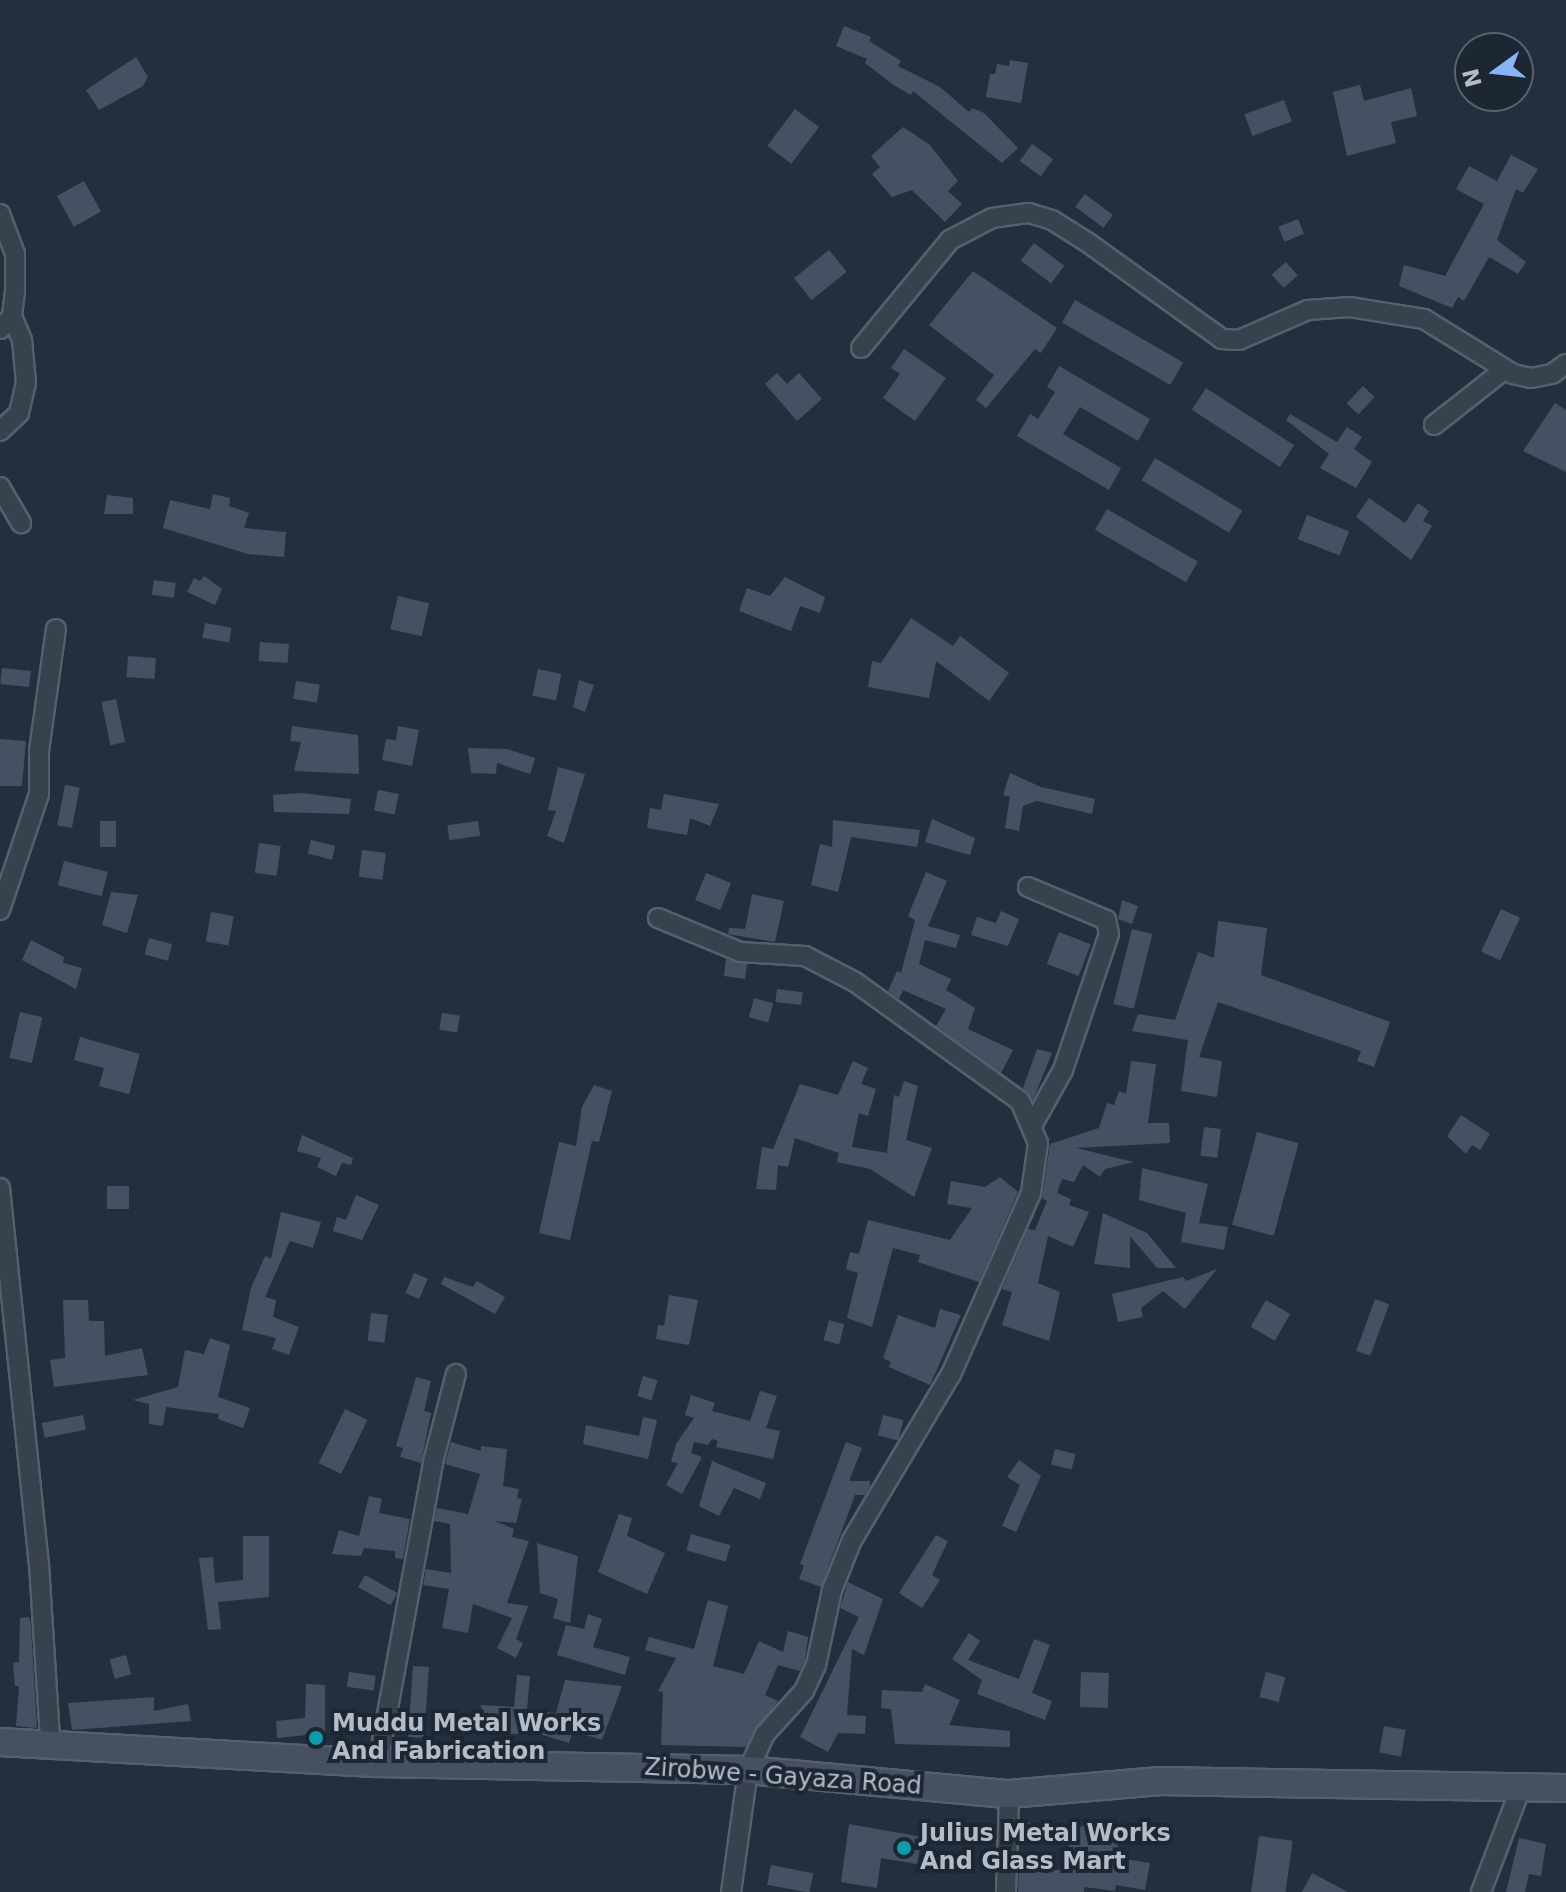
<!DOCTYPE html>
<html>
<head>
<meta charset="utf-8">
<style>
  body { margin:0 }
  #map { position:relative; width:1566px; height:1892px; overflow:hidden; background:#242f3e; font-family:"DejaVu Sans",sans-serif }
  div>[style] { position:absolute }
  .building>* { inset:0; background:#455162; transform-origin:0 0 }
  .roads { filter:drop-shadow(2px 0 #565f6c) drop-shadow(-2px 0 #565f6c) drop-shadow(0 2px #565f6c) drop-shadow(0 -2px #565f6c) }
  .street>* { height:18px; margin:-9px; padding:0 9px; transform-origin:9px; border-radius:9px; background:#38414e }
  .secondary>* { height:26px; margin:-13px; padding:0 13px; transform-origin:13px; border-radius:13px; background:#465061 }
  .dots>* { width:22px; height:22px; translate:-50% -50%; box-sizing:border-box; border:4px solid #1d2633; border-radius:50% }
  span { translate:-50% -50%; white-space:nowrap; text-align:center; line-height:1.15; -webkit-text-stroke:8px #1d2633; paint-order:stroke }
  .poi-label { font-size:24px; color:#b4bcc9; font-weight:700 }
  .left { translate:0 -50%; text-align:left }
  .street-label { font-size:24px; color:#b4bcc9 }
  .north { position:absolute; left:1454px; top:32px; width:80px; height:80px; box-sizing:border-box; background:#1d2633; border:2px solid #59626f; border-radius:50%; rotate:255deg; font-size:22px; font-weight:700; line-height:32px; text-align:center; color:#b4bcc9 }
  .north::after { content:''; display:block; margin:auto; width:28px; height:36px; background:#8ab4f8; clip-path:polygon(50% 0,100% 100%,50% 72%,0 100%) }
</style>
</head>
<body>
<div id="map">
  <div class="building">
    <div style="clip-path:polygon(844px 26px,871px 37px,869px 41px,901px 61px,898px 66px,940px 87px,969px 112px,972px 108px,984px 113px,1018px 148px,1002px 163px,913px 91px,911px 95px,895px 86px,865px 63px,867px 59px,836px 46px)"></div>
    <div style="clip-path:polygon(136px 57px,148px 77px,143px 86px,99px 110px,86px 90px)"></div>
    <div style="clip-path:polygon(1010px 60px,1028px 63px,1021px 103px,986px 97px,990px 74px,995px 74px,997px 64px,1009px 66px)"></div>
    <div style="clip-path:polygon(1360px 85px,1364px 101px,1411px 88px,1417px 116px,1391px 122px,1396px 143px,1347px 156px,1333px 92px)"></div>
    <div style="left:1284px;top:100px;width:23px;height:42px;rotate:70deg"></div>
    <div style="left:795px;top:109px;width:30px;height:46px;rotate:37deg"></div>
    <div style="clip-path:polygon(903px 127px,930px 145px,958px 181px,948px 191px,962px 204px,945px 222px,912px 190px,892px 197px,872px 174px,880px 167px,871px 156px)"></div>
    <div style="left:1032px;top:144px;width:26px;height:21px;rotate:36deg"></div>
    <div style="clip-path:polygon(1511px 155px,1538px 169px,1523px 193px,1516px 189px,1497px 240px,1526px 262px,1518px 274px,1489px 257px,1464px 301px,1458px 297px,1452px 308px,1399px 286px,1404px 265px,1445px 276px,1484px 204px,1456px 189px,1469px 166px,1497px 181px)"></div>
    <div style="left:84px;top:181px;width:35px;height:31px;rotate:61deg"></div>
    <div style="left:1085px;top:194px;width:35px;height:16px;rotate:37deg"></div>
    <div style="left:1298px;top:219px;width:16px;height:21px;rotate:68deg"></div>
    <div style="left:1034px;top:243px;width:38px;height:22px;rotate:37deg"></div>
    <div style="left:829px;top:250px;width:28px;height:45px;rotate:51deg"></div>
    <div style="left:1286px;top:262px;width:18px;height:19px;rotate:49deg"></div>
    <div style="clip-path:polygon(973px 271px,1057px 328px,1041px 353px,1035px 349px,986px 408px,976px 400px,994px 375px,929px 325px)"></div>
    <div style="left:1075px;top:300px;width:125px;height:26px;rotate:30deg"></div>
    <div style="clip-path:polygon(904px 349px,946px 378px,915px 421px,883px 398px,900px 374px,891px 368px)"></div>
    <div style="clip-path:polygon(1059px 366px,1150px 419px,1138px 441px,1080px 407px,1063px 434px,1121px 468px,1109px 490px,1017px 436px,1030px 414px,1038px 419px,1055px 392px,1047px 387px)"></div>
    <div style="clip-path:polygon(777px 373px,787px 384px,799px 373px,822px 399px,797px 421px,765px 384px)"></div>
    <div style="left:1363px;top:386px;width:16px;height:24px;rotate:43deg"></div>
    <div style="left:1206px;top:388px;width:105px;height:26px;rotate:33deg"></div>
    <div style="clip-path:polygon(1555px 403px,1566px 410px,1566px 472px,1523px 451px)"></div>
    <div style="clip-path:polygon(1290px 414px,1337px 442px,1347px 427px,1362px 437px,1354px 449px,1372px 462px,1356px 488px,1320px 468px,1329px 454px,1286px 420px)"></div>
    <div style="left:1155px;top:458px;width:102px;height:26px;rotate:31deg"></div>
    <div style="clip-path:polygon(213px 494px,230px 498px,229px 506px,249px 513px,244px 528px,286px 532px,284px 557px,248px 554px,163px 528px,170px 500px,210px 509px)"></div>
    <div style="clip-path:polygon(107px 495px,133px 498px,133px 514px,104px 514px)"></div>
    <div style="clip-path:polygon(1369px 498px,1405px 523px,1418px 503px,1429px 511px,1423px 521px,1432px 526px,1411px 560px,1356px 517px)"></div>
    <div style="left:1107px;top:509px;width:105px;height:24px;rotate:30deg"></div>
    <div style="left:1307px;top:515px;width:45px;height:26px;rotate:21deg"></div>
    <div style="clip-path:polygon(204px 576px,222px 589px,215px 605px,187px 592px,194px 578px,200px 581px)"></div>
    <div style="clip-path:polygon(785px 577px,825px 597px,820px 613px,800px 606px,791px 631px,739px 611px,747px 588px,770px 596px)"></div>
    <div style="left:154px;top:580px;width:22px;height:15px;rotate:8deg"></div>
    <div style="left:398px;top:596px;width:32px;height:34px;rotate:13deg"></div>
    <div style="clip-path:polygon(911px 618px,953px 646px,960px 636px,1009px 673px,989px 701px,936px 661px,929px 698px,868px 687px,872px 661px,881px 663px)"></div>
    <div style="left:205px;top:623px;width:27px;height:15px;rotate:10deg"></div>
    <div style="left:260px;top:642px;width:29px;height:19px;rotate:4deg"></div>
    <div style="left:128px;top:656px;width:28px;height:21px;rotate:4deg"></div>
    <div style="left:2px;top:668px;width:29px;height:16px;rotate:6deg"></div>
    <div style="left:538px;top:669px;width:24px;height:27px;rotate:12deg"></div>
    <div style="clip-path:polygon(579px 680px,594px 685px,585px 712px,573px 707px)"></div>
    <div style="left:296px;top:681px;width:24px;height:18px;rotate:9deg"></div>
    <div style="left:116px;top:699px;width:44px;height:15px;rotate:78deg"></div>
    <div style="clip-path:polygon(292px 726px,358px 735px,359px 774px,294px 771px,301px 742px,290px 741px)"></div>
    <div style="clip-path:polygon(398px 726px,419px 730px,412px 766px,382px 760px,386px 739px,396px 740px)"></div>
    <div style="clip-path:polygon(0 739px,26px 741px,22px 786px,0 786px)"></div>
    <div style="clip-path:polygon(468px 748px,507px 749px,535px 758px,530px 774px,497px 763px,496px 774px,471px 773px)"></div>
    <div style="clip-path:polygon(558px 767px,585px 774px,564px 843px,547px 836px,556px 811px,548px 810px)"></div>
    <div style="clip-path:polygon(1010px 773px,1041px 787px,1095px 799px,1092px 814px,1037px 801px,1023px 806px,1019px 831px,1005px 828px,1010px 797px,1003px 795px)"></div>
    <div style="left:65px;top:785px;width:15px;height:41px;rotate:11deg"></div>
    <div style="left:378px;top:790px;width:21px;height:21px;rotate:11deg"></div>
    <div style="clip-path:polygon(302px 793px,351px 799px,349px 814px,274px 812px,273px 795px)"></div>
    <div style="clip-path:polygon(664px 794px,719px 804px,710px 826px,690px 818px,687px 835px,647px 828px,650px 808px,661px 810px)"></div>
    <div style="clip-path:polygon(932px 819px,975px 838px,970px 855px,925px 842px)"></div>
    <div style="clip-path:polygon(833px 820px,920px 830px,917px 847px,851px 837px,838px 892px,811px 885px,820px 844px,832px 847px)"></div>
    <div style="left:100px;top:821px;width:16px;height:26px"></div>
    <div style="left:478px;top:821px;width:15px;height:31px;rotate:82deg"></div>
    <div style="left:311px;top:840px;width:25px;height:14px;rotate:14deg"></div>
    <div style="left:259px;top:843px;width:22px;height:30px;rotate:8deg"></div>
    <div style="left:362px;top:850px;width:24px;height:27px;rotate:7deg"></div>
    <div style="left:64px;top:861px;width:45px;height:25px;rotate:14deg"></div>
    <div style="clip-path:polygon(926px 872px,947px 881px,928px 926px,960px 935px,956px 948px,925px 940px,919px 964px,951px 979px,946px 990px,975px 1008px,968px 1029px,1013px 1050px,1001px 1073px,936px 1026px,946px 1009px,903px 990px,899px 999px,888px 991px,897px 971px,901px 973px,915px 920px,908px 916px)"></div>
    <div style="left:706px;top:873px;width:27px;height:29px;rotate:22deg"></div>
    <div style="clip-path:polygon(111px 892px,138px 895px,127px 933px,102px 925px)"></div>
    <div style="clip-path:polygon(752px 894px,784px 901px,775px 942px,728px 934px,729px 928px,745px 929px)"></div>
    <div style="clip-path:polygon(1122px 900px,1138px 906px,1132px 924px,1118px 919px)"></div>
    <div style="left:1501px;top:909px;width:21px;height:47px;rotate:25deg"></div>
    <div style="clip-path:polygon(1001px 911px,1019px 919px,1008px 946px,971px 935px,977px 917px,996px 923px)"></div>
    <div style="left:211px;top:912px;width:23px;height:30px;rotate:10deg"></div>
    <div style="clip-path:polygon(1218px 921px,1267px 928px,1261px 975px,1390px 1022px,1374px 1067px,1357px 1061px,1361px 1051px,1218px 1002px,1199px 1057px,1222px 1061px,1217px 1097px,1181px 1091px,1188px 1040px,1132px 1031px,1138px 1014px,1175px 1020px,1198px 952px,1214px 958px)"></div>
    <div style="left:1132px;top:929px;width:21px;height:77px;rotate:14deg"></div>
    <div style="left:1059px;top:932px;width:34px;height:34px;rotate:21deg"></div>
    <div style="left:149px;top:938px;width:24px;height:17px;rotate:15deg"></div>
    <div style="clip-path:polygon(31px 940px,64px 957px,63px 963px,82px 968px,76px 989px,22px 960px)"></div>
    <div style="clip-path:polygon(726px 959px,747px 964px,745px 979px,724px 976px)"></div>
    <div style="left:777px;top:989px;width:26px;height:13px;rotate:7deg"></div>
    <div style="left:754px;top:998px;width:20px;height:20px;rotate:15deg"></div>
    <div style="left:20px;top:1012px;width:23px;height:47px;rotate:13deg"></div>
    <div style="left:442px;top:1013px;width:18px;height:17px;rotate:9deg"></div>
    <div style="clip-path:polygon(80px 1037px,140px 1054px,129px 1094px,99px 1086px,104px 1068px,74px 1060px)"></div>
    <div style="clip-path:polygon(1037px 1049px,1052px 1053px,1033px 1100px,1023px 1088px)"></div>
    <div style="clip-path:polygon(853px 1061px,868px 1068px,861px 1084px,876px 1089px,868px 1116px,859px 1113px,852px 1147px,887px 1153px,894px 1095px,899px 1097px,904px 1081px,918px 1086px,906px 1140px,932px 1148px,914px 1197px,870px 1169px,837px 1162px,839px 1153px,795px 1138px,788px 1167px,778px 1165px,776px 1190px,756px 1189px,762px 1147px,773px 1149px,800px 1084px,838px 1095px)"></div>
    <div style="clip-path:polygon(1131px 1061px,1156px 1064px,1148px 1123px,1169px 1123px,1170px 1143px,1076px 1148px,1134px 1162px,1105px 1169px,1100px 1177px,1083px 1165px,1074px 1182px,1062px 1179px,1057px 1193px,1071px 1199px,1069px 1205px,1089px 1212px,1073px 1247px,1048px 1236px,1038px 1283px,1060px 1292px,1049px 1341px,1002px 1325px,1012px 1292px,1002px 1289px,1028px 1229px,1035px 1230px,1047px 1201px,1042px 1198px,1050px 1144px,1099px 1128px,1107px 1103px,1114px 1105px,1119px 1091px,1126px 1094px)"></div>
    <div style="clip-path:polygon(594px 1085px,612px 1091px,599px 1142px,592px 1141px,570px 1240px,539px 1233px,559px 1142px,576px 1146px,582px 1107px)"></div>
    <div style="clip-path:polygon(1461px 1115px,1490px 1134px,1480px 1150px,1472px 1145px,1466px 1154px,1447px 1136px)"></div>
    <div style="left:1204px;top:1127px;width:17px;height:29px;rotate:7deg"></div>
    <div style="left:1257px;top:1132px;width:43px;height:96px;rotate:15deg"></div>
    <div style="clip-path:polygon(302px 1135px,353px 1158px,351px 1165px,342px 1163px,336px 1176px,317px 1167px,321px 1158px,297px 1151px)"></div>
    <div style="clip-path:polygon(1142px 1168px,1208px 1184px,1199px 1223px,1228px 1227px,1224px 1250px,1181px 1242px,1186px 1213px,1139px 1200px)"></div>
    <div style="clip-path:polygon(1000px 1177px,1018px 1192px,979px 1282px,918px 1262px,920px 1255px,893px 1248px,872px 1327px,847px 1318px,858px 1273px,846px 1269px,850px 1252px,859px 1254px,868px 1220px,950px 1240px,972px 1208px,947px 1204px,951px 1181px,985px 1187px)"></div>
    <div style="left:107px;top:1186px;width:22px;height:23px"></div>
    <div style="clip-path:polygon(356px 1195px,379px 1205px,362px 1240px,333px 1231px,337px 1217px,346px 1220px)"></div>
    <div style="clip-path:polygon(281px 1212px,321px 1222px,313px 1248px,290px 1241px,265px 1297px,276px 1300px,273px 1317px,299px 1327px,289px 1355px,272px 1349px,276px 1338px,242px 1330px,251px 1288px,265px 1256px,271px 1259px)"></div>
    <div style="clip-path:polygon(1103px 1213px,1147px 1233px,1176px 1268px,1157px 1268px,1130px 1236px,1130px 1268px,1094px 1264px)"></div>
    <div style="clip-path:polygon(1217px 1269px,1185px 1309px,1163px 1291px,1141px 1308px,1143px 1317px,1118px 1322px,1112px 1294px,1183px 1277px,1186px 1281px)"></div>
    <div style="left:414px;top:1273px;width:15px;height:22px;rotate:23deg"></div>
    <div style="clip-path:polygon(444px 1277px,473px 1287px,477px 1281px,505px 1297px,495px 1314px,441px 1284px)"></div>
    <div style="clip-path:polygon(669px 1295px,698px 1300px,689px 1345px,656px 1339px,658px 1325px,664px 1326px)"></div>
    <div style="left:1375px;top:1299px;width:15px;height:55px;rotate:20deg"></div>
    <div style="clip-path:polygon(63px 1300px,88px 1300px,89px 1321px,104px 1321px,105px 1356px,142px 1348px,148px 1375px,54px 1387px,50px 1360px,65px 1358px)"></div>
    <div style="left:1266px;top:1300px;width:28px;height:31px;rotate:30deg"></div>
    <div style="clip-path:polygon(940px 1309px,961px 1315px,930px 1385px,889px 1367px,891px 1362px,883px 1358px,898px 1315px,935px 1328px)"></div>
    <div style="left:371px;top:1313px;width:17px;height:28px;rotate:7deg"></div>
    <div style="left:829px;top:1320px;width:16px;height:21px;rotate:15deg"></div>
    <div style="clip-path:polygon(210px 1338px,230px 1345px,218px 1397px,250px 1408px,243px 1428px,218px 1419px,219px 1414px,166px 1407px,163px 1426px,149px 1424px,149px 1404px,133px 1400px,178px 1387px,185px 1350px,204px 1354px)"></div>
    <div style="left:643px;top:1376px;width:15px;height:21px;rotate:16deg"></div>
    <div style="clip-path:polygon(416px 1377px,431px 1381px,424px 1411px,431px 1413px,421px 1463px,400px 1457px,403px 1448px,396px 1446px)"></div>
    <div style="clip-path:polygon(760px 1391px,777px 1396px,766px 1428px,780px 1431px,773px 1459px,716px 1447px,718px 1441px,712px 1439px,708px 1445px,694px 1442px,691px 1453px,702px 1457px,682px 1494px,666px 1485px,678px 1463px,671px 1462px,676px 1444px,694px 1418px,685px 1415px,691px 1395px,715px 1403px,712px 1411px,750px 1421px)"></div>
    <div style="left:345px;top:1409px;width:25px;height:60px;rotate:26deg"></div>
    <div style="left:83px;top:1415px;width:15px;height:42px;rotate:79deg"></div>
    <div style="left:883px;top:1415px;width:21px;height:21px;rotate:14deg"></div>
    <div style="clip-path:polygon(643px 1417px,657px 1420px,648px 1459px,583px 1444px,586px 1425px,639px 1436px)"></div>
    <div style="clip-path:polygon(451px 1442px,481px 1451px,481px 1446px,507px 1449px,503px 1486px,519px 1489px,517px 1498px,522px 1499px,516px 1523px,495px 1521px,514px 1529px,512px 1537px,529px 1541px,507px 1603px,528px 1606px,516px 1639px,523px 1643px,516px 1658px,497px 1648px,512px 1618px,473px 1604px,468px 1633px,442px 1628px,449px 1589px,423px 1585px,426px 1569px,451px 1573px,450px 1524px,434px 1521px,437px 1508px,468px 1514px,480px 1474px,445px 1464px)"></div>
    <div style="clip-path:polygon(846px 1442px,862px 1448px,849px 1481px,870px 1481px,870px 1486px,865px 1495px,855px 1495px,821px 1587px,799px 1579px,804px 1566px,800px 1564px)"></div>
    <div style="left:1055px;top:1449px;width:21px;height:16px;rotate:14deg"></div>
    <div style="clip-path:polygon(1019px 1460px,1041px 1476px,1016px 1532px,1002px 1526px,1020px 1485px,1007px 1477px)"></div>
    <div style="clip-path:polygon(712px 1461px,766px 1483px,760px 1499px,734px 1488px,719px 1516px,699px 1506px)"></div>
    <div style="clip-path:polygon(369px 1496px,382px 1499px,379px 1513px,410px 1519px,403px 1559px,395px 1558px,395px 1551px,364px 1548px,361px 1556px,332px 1554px,339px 1530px,359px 1536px)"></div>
    <div style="clip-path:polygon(619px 1514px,632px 1518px,627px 1536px,665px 1553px,647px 1594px,598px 1572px)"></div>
    <div style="left:691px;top:1534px;width:41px;height:17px;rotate:16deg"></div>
    <div style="clip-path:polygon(936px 1535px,948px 1541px,932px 1575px,940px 1580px,922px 1608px,899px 1593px)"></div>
    <div style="clip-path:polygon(243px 1536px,269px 1536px,269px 1597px,218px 1602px,221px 1629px,208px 1630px,199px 1558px,213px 1557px,215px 1583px,243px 1580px)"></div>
    <div style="clip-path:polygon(537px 1543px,578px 1556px,570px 1623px,553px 1618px,558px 1599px,540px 1593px)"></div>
    <div style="left:365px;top:1575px;width:37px;height:14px;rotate:29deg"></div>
    <div style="clip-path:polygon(848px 1582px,883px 1599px,864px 1655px,852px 1649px,847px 1715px,866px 1716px,865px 1734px,838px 1733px,828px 1752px,800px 1737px,859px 1617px,840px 1608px)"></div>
    <div style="clip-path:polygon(708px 1600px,728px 1606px,713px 1666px,744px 1674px,759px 1641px,783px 1652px,788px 1631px,808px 1637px,805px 1661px,800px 1671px,778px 1665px,765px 1695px,778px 1701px,746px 1747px,661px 1745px,663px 1692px,658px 1691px,676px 1658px,645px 1650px,649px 1637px,694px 1649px)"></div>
    <div style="clip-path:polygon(588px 1614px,602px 1619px,593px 1647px,630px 1657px,625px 1675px,557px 1655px,566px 1625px,584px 1629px)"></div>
    <div style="clip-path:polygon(29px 1617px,31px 1626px,37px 1728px,16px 1726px,19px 1686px,15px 1686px,13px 1663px,19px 1662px,20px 1618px)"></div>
    <div style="clip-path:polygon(969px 1633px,980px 1641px,968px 1660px,1019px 1679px,1034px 1639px,1050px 1645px,1032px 1693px,1052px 1701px,1045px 1720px,977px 1694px,982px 1680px,952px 1659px)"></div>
    <div style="left:126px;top:1655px;width:20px;height:17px;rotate:75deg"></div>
    <div style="left:413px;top:1666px;width:16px;height:71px;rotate:4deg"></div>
    <div style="left:349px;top:1672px;width:27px;height:15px;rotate:8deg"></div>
    <div style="left:1081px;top:1672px;width:28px;height:35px;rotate:2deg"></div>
    <div style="left:1266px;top:1672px;width:20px;height:26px;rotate:15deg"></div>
    <div style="clip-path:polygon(517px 1675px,530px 1676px,527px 1710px,556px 1713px,565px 1680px,622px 1686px,602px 1740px,573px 1731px,569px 1743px,543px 1735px,484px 1733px,481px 1705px,514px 1707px)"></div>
    <div style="clip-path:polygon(306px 1684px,325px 1685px,325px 1743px,307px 1743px,306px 1735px,277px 1738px,276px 1721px,305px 1718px)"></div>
    <div style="clip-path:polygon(925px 1684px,960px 1700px,949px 1725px,1010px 1731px,1010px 1747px,895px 1744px,891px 1709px,881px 1708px,882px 1690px,922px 1692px)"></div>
    <div style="clip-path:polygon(154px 1697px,154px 1711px,188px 1704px,191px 1721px,72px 1730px,68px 1703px)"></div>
    <div style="left:1384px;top:1726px;width:22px;height:27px;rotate:10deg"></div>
    <div style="clip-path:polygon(1025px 1822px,1052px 1828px,1116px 1825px,1119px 1858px,1150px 1863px,1145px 1890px,1116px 1885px,1115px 1891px,1084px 1887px,1084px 1892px,1018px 1892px,1019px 1870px,1069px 1870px,1069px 1843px,1020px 1837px)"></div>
    <div style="clip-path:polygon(849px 1824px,922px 1837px,917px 1864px,881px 1858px,877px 1888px,841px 1882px)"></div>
    <div style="left:1259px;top:1836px;width:34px;height:57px;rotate:8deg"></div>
    <div style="clip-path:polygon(1519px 1838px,1546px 1844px,1541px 1876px,1529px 1874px,1525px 1892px,1506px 1892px)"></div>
    <div style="left:771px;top:1865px;width:43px;height:20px;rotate:11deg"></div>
    <div style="clip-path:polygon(1312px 1873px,1348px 1892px,1302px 1892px)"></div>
  </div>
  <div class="roads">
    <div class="street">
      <div style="left:0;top:214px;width:43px;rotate:69.4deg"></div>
      <div style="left:15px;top:254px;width:37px;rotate:90deg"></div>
      <div style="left:15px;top:291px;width:26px;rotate:97deg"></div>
      <div style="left:12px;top:317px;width:17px;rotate:135deg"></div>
      <div style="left:861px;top:348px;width:140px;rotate:-50.5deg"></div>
      <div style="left:950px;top:240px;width:47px;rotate:-27.6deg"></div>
      <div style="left:992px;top:218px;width:37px;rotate:-8deg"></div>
      <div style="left:1029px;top:213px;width:24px;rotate:17deg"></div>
      <div style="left:1052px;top:220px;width:41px;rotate:32.2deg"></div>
      <div style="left:1087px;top:242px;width:166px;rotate:35.7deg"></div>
      <div style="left:1222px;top:339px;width:17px;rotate:3deg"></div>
      <div style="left:1239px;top:340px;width:75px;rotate:-23.5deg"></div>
      <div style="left:1308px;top:310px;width:42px;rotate:-4.1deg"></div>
      <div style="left:1350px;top:307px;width:75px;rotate:9.2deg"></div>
      <div style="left:1424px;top:319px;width:105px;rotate:31.7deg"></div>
      <div style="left:1513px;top:374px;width:18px;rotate:13deg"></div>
      <div style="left:1531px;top:378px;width:21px;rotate:-11deg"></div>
      <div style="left:1552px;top:374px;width:17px;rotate:-36deg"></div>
      <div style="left:1434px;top:425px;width:89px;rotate:-38.2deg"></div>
      <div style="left:0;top:431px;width:26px;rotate:-43deg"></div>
      <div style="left:19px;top:413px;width:31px;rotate:-77deg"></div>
      <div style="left:26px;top:383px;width:43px;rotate:-95.3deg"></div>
      <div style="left:22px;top:340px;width:25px;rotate:-113deg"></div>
      <div style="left:0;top:487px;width:42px;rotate:59.7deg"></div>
      <div style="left:1028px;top:887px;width:85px;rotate:22.9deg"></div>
      <div style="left:1106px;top:920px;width:14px;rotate:78deg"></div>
      <div style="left:1109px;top:934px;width:144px;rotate:108.7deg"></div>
      <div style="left:1063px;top:1070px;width:62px;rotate:119.1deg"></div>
      <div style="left:0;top:910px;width:122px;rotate:-71.4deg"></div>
      <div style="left:39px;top:794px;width:43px;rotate:-90deg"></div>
      <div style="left:39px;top:751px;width:123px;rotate:-82.1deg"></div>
      <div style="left:658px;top:918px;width:89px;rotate:22.5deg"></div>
      <div style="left:740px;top:952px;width:65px;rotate:3.5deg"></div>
      <div style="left:805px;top:956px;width:56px;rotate:27.5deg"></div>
      <div style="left:855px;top:982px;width:203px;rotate:35.8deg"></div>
      <div style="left:1020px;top:1101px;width:46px;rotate:66.8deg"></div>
      <div style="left:1038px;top:1143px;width:50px;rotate:98deg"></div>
      <div style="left:1031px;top:1193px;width:198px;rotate:113.8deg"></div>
      <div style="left:951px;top:1374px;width:193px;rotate:120.8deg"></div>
      <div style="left:852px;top:1540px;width:54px;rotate:111.8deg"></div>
      <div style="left:832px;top:1590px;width:77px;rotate:102deg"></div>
      <div style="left:816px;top:1665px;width:29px;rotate:115deg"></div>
      <div style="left:804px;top:1691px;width:58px;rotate:132.2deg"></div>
      <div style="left:765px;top:1734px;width:40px;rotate:115deg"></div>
      <div style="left:748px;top:1770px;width:123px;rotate:97.9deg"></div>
      <div style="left:0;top:1188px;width:378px;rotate:84.1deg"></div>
      <div style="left:39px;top:1564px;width:177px;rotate:86.4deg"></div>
      <div style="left:378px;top:1763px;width:306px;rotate:-79.6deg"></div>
      <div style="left:433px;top:1462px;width:91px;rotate:-75.4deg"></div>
      <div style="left:1006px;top:1892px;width:98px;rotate:-88.2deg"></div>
      <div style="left:1481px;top:1892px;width:112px;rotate:-69.1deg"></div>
    </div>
    <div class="secondary">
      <div style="left:0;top:1742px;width:379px;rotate:3.2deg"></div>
      <div style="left:378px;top:1763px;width:370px;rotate:1.1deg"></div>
      <div style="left:748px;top:1770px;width:262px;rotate:5.3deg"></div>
      <div style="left:1009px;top:1794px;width:152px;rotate:-4.9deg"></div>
      <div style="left:1160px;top:1781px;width:406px;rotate:1deg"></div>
    </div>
  </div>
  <div class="dots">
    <div style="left:316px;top:1738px;background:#0f9aa8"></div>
    <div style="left:904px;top:1848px;background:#0f9aa8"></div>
  </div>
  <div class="poi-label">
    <span class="left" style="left:332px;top:1738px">Muddu Metal Works<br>And Fabrication</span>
    <span class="left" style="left:920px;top:1848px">Julius Metal Works<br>And Glass Mart</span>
  </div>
  <div class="street-label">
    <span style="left:783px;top:1777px;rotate:4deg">Zirobwe - Gayaza Road</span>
  </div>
  <div class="north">N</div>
</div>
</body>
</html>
